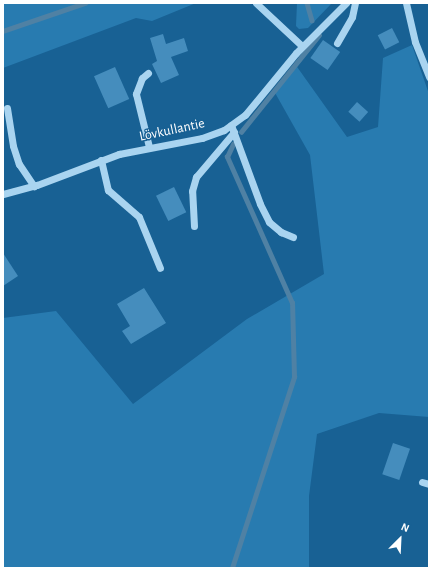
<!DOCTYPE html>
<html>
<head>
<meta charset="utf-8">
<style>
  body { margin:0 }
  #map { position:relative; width:432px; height:571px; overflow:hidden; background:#186194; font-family:"Alegreya Sans",sans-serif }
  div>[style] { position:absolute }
  .green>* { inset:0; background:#287bb0 }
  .stream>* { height:4.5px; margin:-2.25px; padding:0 2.25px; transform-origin:2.25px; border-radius:2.25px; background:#4f81a4 }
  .building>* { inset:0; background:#458dbd; transform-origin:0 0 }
  .minor>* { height:7px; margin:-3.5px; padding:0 3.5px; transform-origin:3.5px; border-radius:3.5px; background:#a9d4f0 }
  span { translate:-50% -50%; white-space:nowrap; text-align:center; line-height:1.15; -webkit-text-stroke:3px #186194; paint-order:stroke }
  .street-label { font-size:14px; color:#fff }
  .frame { position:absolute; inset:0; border:4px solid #fff; pointer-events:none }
  .north { position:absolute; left:380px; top:519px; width:40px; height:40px; -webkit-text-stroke:3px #186194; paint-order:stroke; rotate:24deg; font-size:11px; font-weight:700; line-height:16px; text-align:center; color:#fff }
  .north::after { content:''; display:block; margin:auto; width:14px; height:18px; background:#fff; clip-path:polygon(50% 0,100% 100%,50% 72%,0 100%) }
</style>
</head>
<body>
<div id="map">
  <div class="green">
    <div style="clip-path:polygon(3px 3px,196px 3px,152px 21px,136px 18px,3px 68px)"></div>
    <div style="clip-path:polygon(297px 3px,332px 3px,308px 28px,299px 29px,296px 26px)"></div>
    <div style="clip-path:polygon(412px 45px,429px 94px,429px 417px,379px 413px,317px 434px,309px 496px,309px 568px,3px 568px,3px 318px,56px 311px,133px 404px,247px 319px,324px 274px,310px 155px,274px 91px,295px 64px,347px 137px,378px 127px,383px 58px)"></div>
  </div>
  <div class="stream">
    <div style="left:307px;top:3px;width:18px;rotate:74deg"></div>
    <div style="left:3px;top:31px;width:87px;rotate:-18.9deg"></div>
    <div style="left:241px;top:132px;width:124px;rotate:-51.2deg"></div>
    <div style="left:232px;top:568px;width:201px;rotate:-72deg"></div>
    <div style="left:294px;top:377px;width:74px;rotate:-91.5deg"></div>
    <div style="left:292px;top:303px;width:160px;rotate:-114deg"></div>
    <div style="left:227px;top:157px;width:14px;rotate:-65deg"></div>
  </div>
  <div class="building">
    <div style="left:392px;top:28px;width:16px;height:16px;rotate:63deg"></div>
    <div style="clip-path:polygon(163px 34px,166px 44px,184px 38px,188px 51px,171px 57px,179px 75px,161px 83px,152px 64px,157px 61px,150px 38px)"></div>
    <div style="left:323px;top:40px;width:21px;height:22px;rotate:35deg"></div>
    <div style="left:115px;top:67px;width:35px;height:23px;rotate:66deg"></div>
    <div style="left:357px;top:102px;width:15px;height:13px;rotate:42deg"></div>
    <div style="left:174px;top:187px;width:28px;height:20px;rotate:64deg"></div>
    <div style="clip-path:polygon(3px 253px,18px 276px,3px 286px)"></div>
    <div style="clip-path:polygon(144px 288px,166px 323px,131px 344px,122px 331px,130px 326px,117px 304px)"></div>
    <div style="left:393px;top:443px;width:18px;height:33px;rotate:19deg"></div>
  </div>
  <div class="minor">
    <div style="left:256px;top:3px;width:63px;rotate:43.1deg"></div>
    <div style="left:406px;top:3px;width:40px;rotate:77deg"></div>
    <div style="left:415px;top:42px;width:38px;rotate:68deg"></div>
    <div style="left:337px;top:43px;width:30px;rotate:-60deg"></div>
    <div style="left:352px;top:17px;width:14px;rotate:-78deg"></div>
    <div style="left:148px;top:73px;width:8px;rotate:140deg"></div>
    <div style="left:142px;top:78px;width:17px;rotate:111deg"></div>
    <div style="left:136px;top:94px;width:55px;rotate:76.2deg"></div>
    <div style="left:7px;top:108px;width:38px;rotate:81deg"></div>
    <div style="left:13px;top:146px;width:19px;rotate:72deg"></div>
    <div style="left:19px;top:164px;width:27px;rotate:56deg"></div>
    <div style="left:231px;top:125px;width:84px;rotate:69.8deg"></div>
    <div style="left:260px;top:204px;width:20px;rotate:63deg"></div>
    <div style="left:269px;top:222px;width:16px;rotate:40deg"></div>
    <div style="left:281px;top:232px;width:13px;rotate:23deg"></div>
    <div style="left:101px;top:160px;width:31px;rotate:77deg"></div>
    <div style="left:108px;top:190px;width:41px;rotate:41.1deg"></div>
    <div style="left:139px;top:217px;width:55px;rotate:67.6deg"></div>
    <div style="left:3px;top:194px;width:35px;rotate:-15deg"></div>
    <div style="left:37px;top:185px;width:88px;rotate:-20.7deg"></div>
    <div style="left:119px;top:154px;width:85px;rotate:-10.9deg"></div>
    <div style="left:202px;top:138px;width:23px;rotate:-20deg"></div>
    <div style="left:224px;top:130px;width:26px;rotate:-36deg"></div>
    <div style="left:245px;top:115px;width:80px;rotate:-50.6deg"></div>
    <div style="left:296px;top:53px;width:71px;rotate:-45deg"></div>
    <div style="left:194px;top:226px;width:35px;rotate:-93deg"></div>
    <div style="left:192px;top:191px;width:15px;rotate:-74deg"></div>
    <div style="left:196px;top:177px;width:59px;rotate:-49.8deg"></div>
    <div style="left:422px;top:482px;width:7px;rotate:16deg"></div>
  </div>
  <div class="street-label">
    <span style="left:172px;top:130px;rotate:-12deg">Lövkullantie</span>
  </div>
  <div class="frame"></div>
  <div class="north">N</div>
</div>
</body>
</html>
